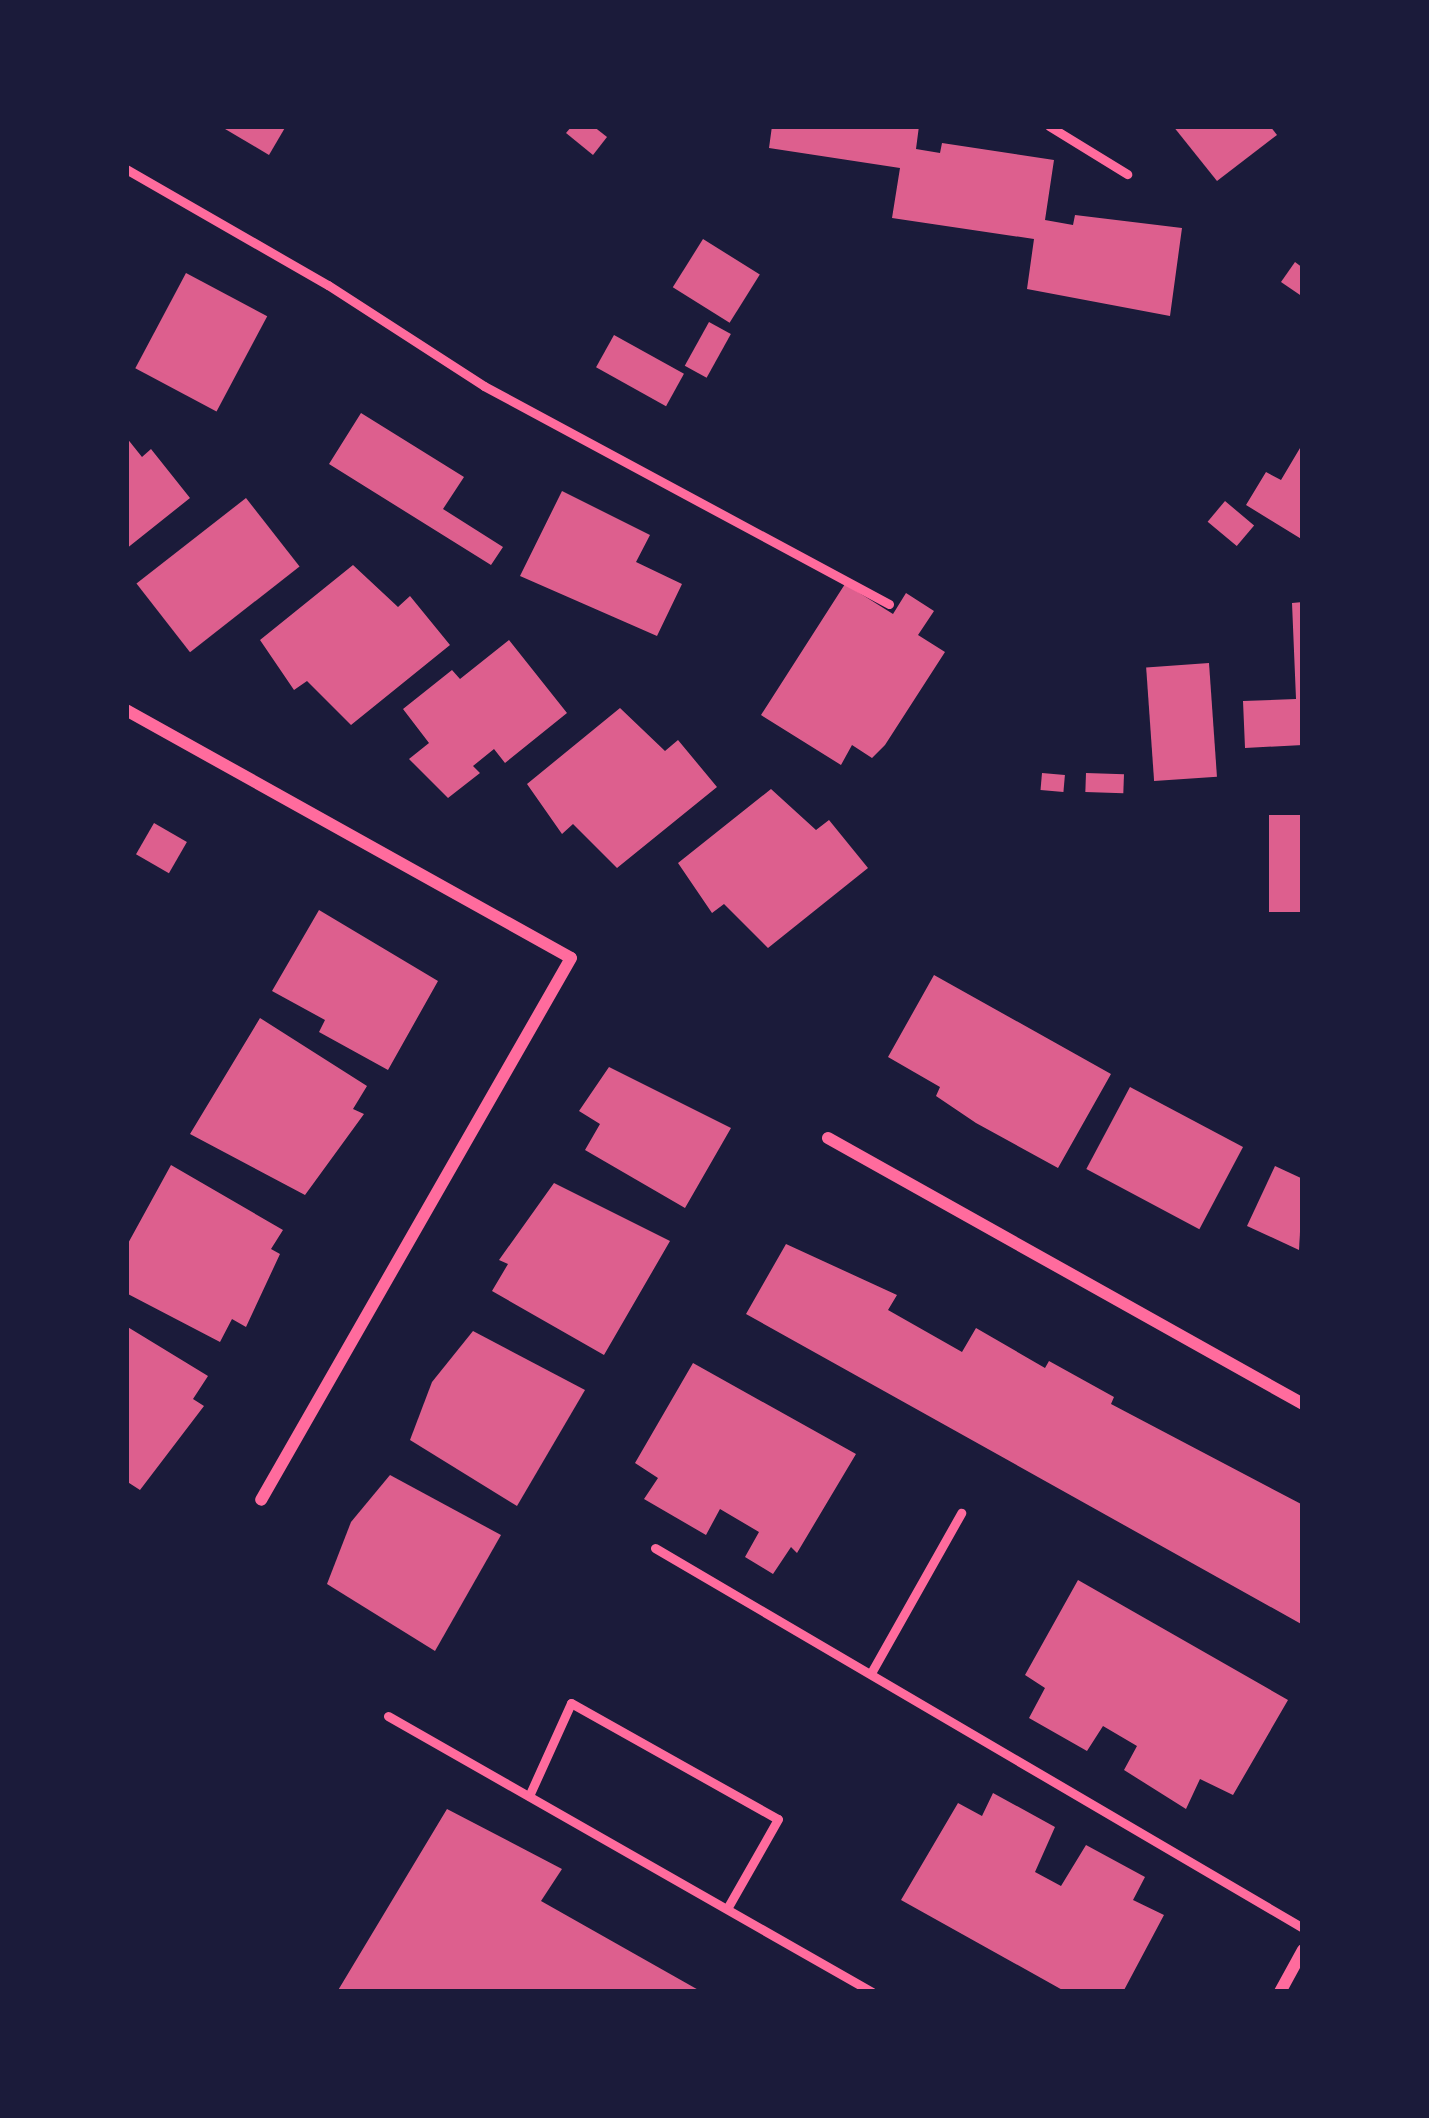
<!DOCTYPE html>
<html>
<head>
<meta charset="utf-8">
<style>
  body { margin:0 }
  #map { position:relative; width:1429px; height:2118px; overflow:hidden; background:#1b1b3a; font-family:"Work Sans",sans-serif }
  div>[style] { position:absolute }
  .building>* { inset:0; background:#dd5f8e; transform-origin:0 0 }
  .service>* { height:9px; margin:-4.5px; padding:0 4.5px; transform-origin:4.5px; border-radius:4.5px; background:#ff6b9d }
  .minor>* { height:12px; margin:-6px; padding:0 6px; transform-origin:6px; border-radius:6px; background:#ff6b9d }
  span { translate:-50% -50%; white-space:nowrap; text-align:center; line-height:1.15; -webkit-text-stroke:10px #1b1b3a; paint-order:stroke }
  .frame { position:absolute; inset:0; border:129px solid #1b1b3a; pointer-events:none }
</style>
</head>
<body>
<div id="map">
  <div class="building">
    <div style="clip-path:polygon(220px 126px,286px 126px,269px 155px)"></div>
    <div style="clip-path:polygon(572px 126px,593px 126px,607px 137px,593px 155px,566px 133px)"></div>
    <div style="clip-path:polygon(772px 126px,919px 126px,916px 149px,940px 153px,942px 143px,1054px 160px,1045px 220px,1073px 225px,1075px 215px,1182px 228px,1170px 316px,1027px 289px,1034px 239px,892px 218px,900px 168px,769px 148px)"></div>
    <div style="clip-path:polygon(1173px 126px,1270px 126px,1277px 135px,1217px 181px)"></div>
    <div style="left:703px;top:239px;width:67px;height:57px;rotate:32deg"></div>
    <div style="clip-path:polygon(1295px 262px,1303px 268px,1303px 297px,1281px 282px)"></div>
    <div style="left:186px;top:273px;width:92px;height:108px;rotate:28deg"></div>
    <div style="left:709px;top:322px;width:25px;height:50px;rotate:29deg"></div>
    <div style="left:614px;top:335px;width:80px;height:37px;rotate:29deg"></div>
    <div style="clip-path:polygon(361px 413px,464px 477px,443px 509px,503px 547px,491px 565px,329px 464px)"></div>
    <div style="clip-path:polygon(126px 437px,142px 457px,151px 449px,190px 498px,126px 549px)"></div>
    <div style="clip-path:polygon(1303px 443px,1303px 540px,1246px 505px,1266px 472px,1281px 480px)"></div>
    <div style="clip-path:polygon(562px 491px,650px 535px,636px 562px,682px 584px,657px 636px,520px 576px)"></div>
    <div style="left:246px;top:498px;width:87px;height:139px;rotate:52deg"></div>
    <div style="left:1225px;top:501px;width:38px;height:27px;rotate:40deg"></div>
    <div style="clip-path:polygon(353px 565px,398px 607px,410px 596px,450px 645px,351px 725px,307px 681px,294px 690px,260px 640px)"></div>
    <div style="clip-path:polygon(845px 584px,893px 614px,906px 593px,934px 611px,918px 635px,945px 652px,885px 745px,872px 758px,852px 745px,841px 765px,761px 715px)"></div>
    <div style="clip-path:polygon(1303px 602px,1303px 745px,1245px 748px,1243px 701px,1296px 699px,1292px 603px)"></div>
    <div style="clip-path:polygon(509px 640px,567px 713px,505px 763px,494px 749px,473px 766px,480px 773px,448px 798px,409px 759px,429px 743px,403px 709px,452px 670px,460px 679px)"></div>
    <div style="left:1209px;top:663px;width:114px;height:63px;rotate:86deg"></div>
    <div style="clip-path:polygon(620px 708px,665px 751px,678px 740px,717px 787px,617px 868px,573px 824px,562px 834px,527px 784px)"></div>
    <div style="left:1042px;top:773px;width:23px;height:17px;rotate:5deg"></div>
    <div style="left:1086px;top:773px;width:38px;height:19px;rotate:2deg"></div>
    <div style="clip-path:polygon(771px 789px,816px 830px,829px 820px,868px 868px,768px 948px,724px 904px,712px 913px,678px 863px)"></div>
    <div style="left:1269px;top:815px;width:34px;height:97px"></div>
    <div style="left:154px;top:823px;width:38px;height:36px;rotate:30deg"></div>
    <div style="clip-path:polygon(319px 910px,438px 981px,388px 1070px,319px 1032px,325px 1020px,272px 991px)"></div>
    <div style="clip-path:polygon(934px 975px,1111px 1074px,1058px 1168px,976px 1123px,936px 1096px,940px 1087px,888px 1057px)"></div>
    <div style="clip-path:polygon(260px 1018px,367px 1086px,353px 1109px,364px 1114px,305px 1195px,190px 1134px)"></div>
    <div style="clip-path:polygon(609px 1067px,731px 1128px,685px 1208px,585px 1150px,600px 1124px,579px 1111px)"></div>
    <div style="left:1130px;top:1087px;width:128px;height:93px;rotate:28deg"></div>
    <div style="clip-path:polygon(171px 1165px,283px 1230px,271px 1249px,280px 1254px,246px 1327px,232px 1319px,220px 1342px,126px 1293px,126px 1247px)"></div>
    <div style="clip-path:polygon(1275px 1166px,1303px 1179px,1299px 1250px,1247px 1226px)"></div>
    <div style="clip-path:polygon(554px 1183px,670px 1241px,604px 1355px,492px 1291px,508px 1264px,499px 1260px)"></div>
    <div style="clip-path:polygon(786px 1244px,897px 1295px,888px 1310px,962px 1352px,976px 1328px,1045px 1368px,1049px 1361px,1114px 1397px,1111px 1404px,1303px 1505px,1303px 1625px,746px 1314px)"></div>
    <div style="clip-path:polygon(126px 1326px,208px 1376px,193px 1399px,204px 1406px,140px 1490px,126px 1481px)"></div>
    <div style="clip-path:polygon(473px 1331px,585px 1390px,517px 1506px,410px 1440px,432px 1382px)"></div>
    <div style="clip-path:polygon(693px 1363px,856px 1454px,797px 1553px,791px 1547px,773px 1574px,745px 1557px,759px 1532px,720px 1509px,706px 1535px,644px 1499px,658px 1478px,635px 1463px)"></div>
    <div style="clip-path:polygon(390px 1475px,501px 1535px,435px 1651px,327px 1584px,351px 1522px)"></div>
    <div style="clip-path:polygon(1078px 1580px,1288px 1700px,1233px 1795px,1200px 1779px,1186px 1809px,1124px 1770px,1137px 1746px,1103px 1726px,1087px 1751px,1029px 1718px,1045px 1688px,1025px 1675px)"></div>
    <div style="clip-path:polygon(993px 1793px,1055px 1827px,1035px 1872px,1061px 1886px,1086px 1845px,1145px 1877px,1133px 1900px,1164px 1915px,1123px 1992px,1066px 1992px,901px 1900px,958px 1803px,982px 1816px)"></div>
    <div style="clip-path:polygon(447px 1809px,562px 1869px,541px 1901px,702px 1992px,337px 1992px)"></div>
  </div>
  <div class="service">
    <div style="left:1049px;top:126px;width:92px;rotate:31.6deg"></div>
    <div style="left:126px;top:169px;width:233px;rotate:29.9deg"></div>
    <div style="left:328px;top:285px;width:186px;rotate:32.9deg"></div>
    <div style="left:484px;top:386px;width:460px;rotate:28.3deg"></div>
    <div style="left:655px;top:1548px;width:751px;rotate:30.39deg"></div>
    <div style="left:871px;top:1673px;width:184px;rotate:-60.6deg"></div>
    <div style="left:388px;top:1716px;width:557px;rotate:29.69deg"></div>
    <div style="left:529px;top:1796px;width:102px;rotate:-65.7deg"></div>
    <div style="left:571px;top:1703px;width:237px;rotate:29.3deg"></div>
    <div style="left:778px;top:1819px;width:101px;rotate:119.6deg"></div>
  </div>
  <div class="minor">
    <div style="left:126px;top:710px;width:509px;rotate:29.13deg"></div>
    <div style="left:571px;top:958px;width:624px;rotate:119.77deg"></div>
    <div style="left:828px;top:1138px;width:544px;rotate:29.25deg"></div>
    <div style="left:1280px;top:1992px;width:48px;rotate:-61.3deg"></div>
  </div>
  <div class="frame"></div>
</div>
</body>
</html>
